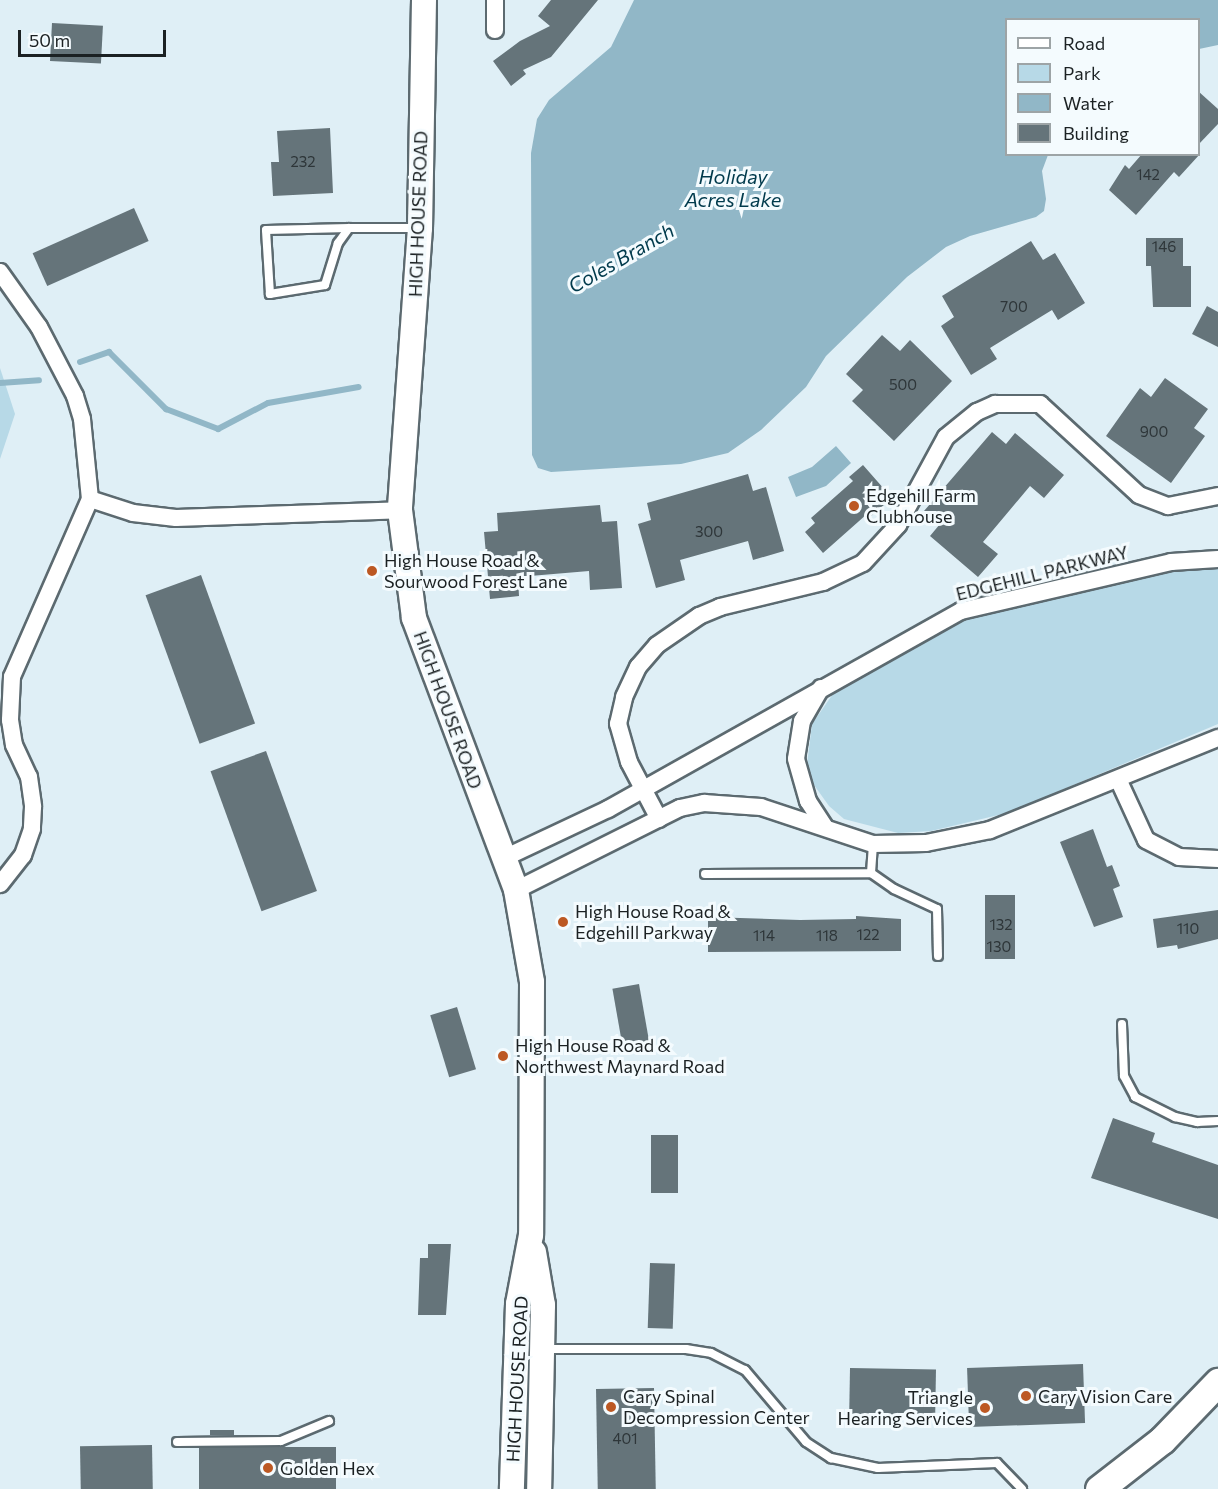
<!DOCTYPE html>
<html>
<head>
<meta charset="utf-8">
<style>
  body { margin:0 }
  #map { position:relative; width:1218px; height:1489px; overflow:hidden; background:#dfeff6; font-family:Commissioner,sans-serif }
  div>[style] { position:absolute }
  .green>* { inset:0; background:#b7d9e7 }
  .water>* { inset:0; background:#91b7c7 }
  .stream>* { height:6px; margin:-3px; padding:0 3px; transform-origin:3px; border-radius:3px; background:#91b7c7 }
  .building>* { inset:0; background:#65747a; transform-origin:0 0 }
  .roads { filter:drop-shadow(2px 0 #5c6a70) drop-shadow(-2px 0 #5c6a70) drop-shadow(0 2px #5c6a70) drop-shadow(0 -2px #5c6a70) }
  .service>* { height:8px; margin:-4px; padding:0 4px; transform-origin:4px; border-radius:4px; background:#fff }
  .minor>* { height:16px; margin:-8px; padding:0 8px; transform-origin:8px; border-radius:8px; background:#fff }
  .secondary>* { height:24px; margin:-12px; padding:0 12px; transform-origin:12px; border-radius:12px; background:#fff }
  .primary>* { height:27px; margin:-13.5px; padding:0 13.5px; transform-origin:13.5px; border-radius:13.5px; background:#fff }
  .dots>* { width:16px; height:16px; translate:-50% -50%; box-sizing:border-box; border:3px solid #f4fbfe; border-radius:50% }
  span { translate:-50% -50%; white-space:nowrap; text-align:center; line-height:1.15; -webkit-text-stroke:6px #f4fbfe; paint-order:stroke }
  .number-label { font-size:15px; color:#2e3639 }
  .number-label span { -webkit-text-stroke-width:0 }
  .street-label { font-size:18px; color:#1b2123 }
  .poi-label { font-size:18px; color:#1b2123 }
  .left { translate:0 -50%; text-align:left }
  .right { translate:-100% -50%; text-align:right }
  .water-label { font-size:20px; color:#003a4c; font-style:italic }
  .legend { position:absolute; left:1005px; top:18px; width:195px; height:138px; box-sizing:border-box; background:#f4fbfe; border:2px solid #9da4a6; margin:0; padding:8px 10px; list-style:none; font-size:18px; color:#1b2123 }
  .legend li { display:flex; align-items:center; gap:12px; height:30px }
  .legend b { width:30px; border:2px solid #9da4a6 }
  .scale { position:absolute; left:18px; top:30px; width:148px; height:27px; box-sizing:border-box; border:3px solid #1b2123; border-top:0; padding-left:8px; font-size:18px; line-height:21px; white-space:nowrap; color:#1b2123; -webkit-text-stroke:4px #f4fbfe; paint-order:stroke }
</style>
</head>
<body>
<div id="map">
  <div class="green">
    <div style="clip-path:polygon(0 368px,15px 414px,0 459px)"></div>
    <div style="clip-path:polygon(1218px 566px,1218px 724px,1007px 813px,931px 831px,898px 833px,844px 819px,829px 806px,814px 785px,807px 765px,812px 724px,835px 691px,948px 627px,991px 610px,1176px 569px)"></div>
  </div>
  <div class="water">
    <div style="clip-path:polygon(634px 0,1218px 0,1218px 45px,1199px 49px,1198px 20px,1006px 20px,1006px 154px,1048px 155px,1042px 171px,1046px 199px,1044px 211px,1036px 217px,970px 236px,946px 247px,907px 277px,826px 356px,806px 387px,761px 430px,728px 453px,681px 464px,551px 472px,538px 468px,532px 455px,531px 153px,537px 119px,549px 100px,611px 47px)"></div>
    <div style="clip-path:polygon(836px 446px,851px 463px,826px 486px,796px 497px,788px 477px,812px 467px)"></div>
  </div>
  <div class="stream">
    <div style="left:80px;top:362px;width:31px;rotate:-19deg"></div>
    <div style="left:109px;top:352px;width:81px;rotate:45deg"></div>
    <div style="left:166px;top:409px;width:56px;rotate:21deg"></div>
    <div style="left:218px;top:429px;width:56px;rotate:-27.5deg"></div>
    <div style="left:268px;top:403px;width:92px;rotate:-10deg"></div>
    <div style="left:0;top:383px;width:39px;rotate:-4deg"></div>
  </div>
  <div class="building">
    <div style="clip-path:polygon(551px 0,598px 0,551px 57px,523px 70px,526px 74px,511px 86px,493px 61px,520px 41px,550px 26px,538px 16px)"></div>
    <div style="left:52px;top:23px;width:51px;height:38px;rotate:3deg"></div>
    <div style="clip-path:polygon(1198px 91px,1218px 109px,1218px 124px,1198px 145px)"></div>
    <div style="clip-path:polygon(330px 128px,333px 193px,273px 196px,271px 162px,279px 162px,277px 131px)"></div>
    <div style="clip-path:polygon(1142px 154px,1200px 154px,1179px 177px,1174px 172px,1136px 215px,1109px 190px,1125px 165px,1129px 169px)"></div>
    <div style="left:134px;top:208px;width:36px;height:111px;rotate:66deg"></div>
    <div style="clip-path:polygon(1146px 238px,1183px 238px,1183px 266px,1191px 266px,1191px 307px,1153px 307px,1151px 266px,1146px 266px)"></div>
    <div style="clip-path:polygon(1031px 241px,1043px 260px,1055px 253px,1085px 303px,1058px 320px,1052px 310px,990px 348px,997px 359px,971px 375px,941px 326px,954px 317px,942px 296px)"></div>
    <div style="clip-path:polygon(1207px 306px,1218px 312px,1218px 347px,1192px 334px)"></div>
    <div style="clip-path:polygon(882px 335px,900px 351px,910px 340px,952px 381px,894px 441px,852px 401px,863px 390px,846px 374px)"></div>
    <div style="clip-path:polygon(1165px 378px,1208px 409px,1194px 428px,1205px 436px,1171px 483px,1106px 436px,1140px 388px,1151px 397px)"></div>
    <div style="clip-path:polygon(992px 432px,1006px 444px,1015px 433px,1064px 475px,1044px 498px,1030px 486px,983px 542px,998px 554px,978px 577px,930px 536px,940px 524px,924px 511px)"></div>
    <div style="clip-path:polygon(863px 465px,892px 498px,870px 517px,867px 514px,823px 553px,805px 532px,815px 523px,811px 518px,853px 481px,849px 477px)"></div>
    <div style="clip-path:polygon(748px 474px,753px 491px,766px 487px,784px 551px,753px 560px,748px 541px,680px 560px,685px 580px,656px 588px,638px 524px,651px 520px,647px 503px)"></div>
    <div style="clip-path:polygon(600px 505px,602px 522px,617px 521px,622px 588px,590px 590px,589px 571px,518px 577px,519px 596px,490px 599px,484px 532px,498px 531px,497px 513px)"></div>
    <div style="left:201px;top:575px;width:158px;height:59px;rotate:70deg"></div>
    <div style="left:266px;top:751px;width:149px;height:59px;rotate:70deg"></div>
    <div style="clip-path:polygon(1093px 829px,1107px 867px,1112px 865px,1120px 886px,1113px 889px,1123px 917px,1094px 927px,1060px 842px)"></div>
    <div style="left:985px;top:895px;width:30px;height:64px"></div>
    <div style="clip-path:polygon(1218px 910px,1218px 939px,1178px 949px,1177px 945px,1157px 948px,1153px 919px)"></div>
    <div style="clip-path:polygon(856px 916px,901px 919px,901px 951px,708px 952px,708px 917px,800px 920px,856px 919px)"></div>
    <div style="left:639px;top:984px;width:66px;height:27px;rotate:80deg"></div>
    <div style="left:457px;top:1007px;width:65px;height:28px;rotate:73deg"></div>
    <div style="clip-path:polygon(1113px 1118px,1155px 1133px,1152px 1142px,1218px 1165px,1218px 1219px,1091px 1178px)"></div>
    <div style="left:651px;top:1135px;width:27px;height:58px"></div>
    <div style="clip-path:polygon(428px 1244px,451px 1244px,446px 1315px,418px 1315px,420px 1258px,428px 1258px)"></div>
    <div style="left:650px;top:1263px;width:25px;height:65px;rotate:2deg"></div>
    <div style="left:1083px;top:1364px;width:59px;height:116px;rotate:88deg"></div>
    <div style="left:850px;top:1368px;width:86px;height:51px;rotate:1deg"></div>
    <div style="left:654px;top:1388px;width:101px;height:58px;rotate:89deg"></div>
    <div style="left:210px;top:1430px;width:24px;height:5px"></div>
    <div style="left:152px;top:1445px;width:44px;height:72px;rotate:89deg"></div>
    <div style="left:336px;top:1447px;width:42px;height:137px;rotate:90deg"></div>
  </div>
  <div class="roads">
    <div class="service">
      <div style="left:349px;top:228px;width:19px;rotate:126deg"></div>
      <div style="left:338px;top:243px;width:44px;rotate:107.2deg"></div>
      <div style="left:325px;top:285px;width:56px;rotate:170.7deg"></div>
      <div style="left:270px;top:294px;width:64px;rotate:-93.6deg"></div>
      <div style="left:266px;top:230px;width:83px;rotate:-1.4deg"></div>
      <div style="left:349px;top:228px;width:68px"></div>
      <div style="left:871px;top:873px;width:29px;rotate:-86deg"></div>
      <div style="left:705px;top:874px;width:166px;rotate:-0.3deg"></div>
      <div style="left:871px;top:873px;width:28px;rotate:35deg"></div>
      <div style="left:894px;top:889px;width:47px;rotate:24.9deg"></div>
      <div style="left:937px;top:909px;width:47px;rotate:88.8deg"></div>
      <div style="left:1122px;top:1024px;width:52px;rotate:87.8deg"></div>
      <div style="left:1124px;top:1076px;width:24px;rotate:62deg"></div>
      <div style="left:1135px;top:1097px;width:45px;rotate:26.6deg"></div>
      <div style="left:1175px;top:1117px;width:23px;rotate:13deg"></div>
      <div style="left:1197px;top:1122px;width:21px;rotate:-3deg"></div>
      <div style="left:544px;top:1349px;width:142px"></div>
      <div style="left:686px;top:1349px;width:25px;rotate:9deg"></div>
      <div style="left:711px;top:1353px;width:38px;rotate:27deg"></div>
      <div style="left:745px;top:1370px;width:94px;rotate:49.7deg"></div>
      <div style="left:806px;top:1442px;width:30px;rotate:33deg"></div>
      <div style="left:831px;top:1458px;width:48px;rotate:12deg"></div>
      <div style="left:878px;top:1468px;width:119px;rotate:-2.4deg"></div>
      <div style="left:997px;top:1463px;width:36px;rotate:46deg"></div>
      <div style="left:177px;top:1442px;width:104px;rotate:-0.6deg"></div>
      <div style="left:281px;top:1441px;width:52px;rotate:-22.6deg"></div>
    </div>
    <div class="minor">
      <div style="left:495px;top:30px;width:30px;rotate:-90deg"></div>
      <div style="left:0;top:272px;width:67px;rotate:54.7deg"></div>
      <div style="left:39px;top:327px;width:78px;rotate:62.4deg"></div>
      <div style="left:75px;top:396px;width:24px;rotate:73deg"></div>
      <div style="left:82px;top:419px;width:80px;rotate:84.3deg"></div>
      <div style="left:90px;top:499px;width:194px;rotate:113.7deg"></div>
      <div style="left:12px;top:677px;width:43px;rotate:92.7deg"></div>
      <div style="left:10px;top:720px;width:25px;rotate:81deg"></div>
      <div style="left:14px;top:745px;width:35px;rotate:65deg"></div>
      <div style="left:29px;top:777px;width:30px;rotate:82deg"></div>
      <div style="left:33px;top:807px;width:22px;rotate:93deg"></div>
      <div style="left:32px;top:829px;width:28px;rotate:109deg"></div>
      <div style="left:23px;top:855px;width:37px;rotate:128deg"></div>
      <div style="left:90px;top:499px;width:45px;rotate:18deg"></div>
      <div style="left:133px;top:513px;width:43px;rotate:6.6deg"></div>
      <div style="left:176px;top:518px;width:224px;rotate:-2deg"></div>
      <div style="left:821px;top:688px;width:38px;rotate:120deg"></div>
      <div style="left:802px;top:721px;width:38px;rotate:99deg"></div>
      <div style="left:796px;top:759px;width:44px;rotate:74.1deg"></div>
      <div style="left:808px;top:801px;width:30px;rotate:57deg"></div>
      <div style="left:1118px;top:779px;width:67px;rotate:65.3deg"></div>
      <div style="left:1146px;top:840px;width:37px;rotate:27deg"></div>
      <div style="left:1179px;top:857px;width:39px;rotate:3deg"></div>
      <div style="left:659px;top:819px;width:64px;rotate:-117.8deg"></div>
      <div style="left:629px;top:762px;width:40px;rotate:-106deg"></div>
      <div style="left:618px;top:724px;width:28px;rotate:-77deg"></div>
      <div style="left:624px;top:697px;width:33px;rotate:-65deg"></div>
      <div style="left:638px;top:667px;width:29px;rotate:-49deg"></div>
      <div style="left:657px;top:645px;width:51px;rotate:-34.6deg"></div>
      <div style="left:699px;top:616px;width:23px;rotate:-23deg"></div>
      <div style="left:720px;top:607px;width:106px;rotate:-13.6deg"></div>
      <div style="left:823px;top:582px;width:44px;rotate:-25.4deg"></div>
      <div style="left:863px;top:563px;width:52px;rotate:-47.4deg"></div>
      <div style="left:898px;top:525px;width:100px;rotate:-61.4deg"></div>
      <div style="left:946px;top:437px;width:40px;rotate:-39deg"></div>
      <div style="left:977px;top:412px;width:20px;rotate:-24deg"></div>
      <div style="left:995px;top:404px;width:45px"></div>
      <div style="left:1040px;top:404px;width:134px;rotate:42.6deg"></div>
      <div style="left:1139px;top:495px;width:31px;rotate:21deg"></div>
      <div style="left:1168px;top:506px;width:51px;rotate:-11.3deg"></div>
      <div style="left:504px;top:858px;width:115px;rotate:-25.2deg"></div>
      <div style="left:608px;top:809px;width:405px;rotate:-29.3deg"></div>
      <div style="left:961px;top:611px;width:216px;rotate:-13.1deg"></div>
      <div style="left:1171px;top:562px;width:47px;rotate:-3.7deg"></div>
      <div style="left:516px;top:890px;width:183px;rotate:-26.6deg"></div>
      <div style="left:680px;top:808px;width:25px;rotate:-12deg"></div>
      <div style="left:704px;top:803px;width:57px;rotate:4deg"></div>
      <div style="left:761px;top:807px;width:118px;rotate:18.3deg"></div>
      <div style="left:873px;top:844px;width:53px;rotate:-1.1deg"></div>
      <div style="left:926px;top:843px;width:65px;rotate:-11.5deg"></div>
      <div style="left:990px;top:830px;width:246px;rotate:-22deg"></div>
    </div>
    <div class="secondary">
      <div style="left:424px;top:0;width:228px;rotate:91deg"></div>
      <div style="left:420px;top:228px;width:283px;rotate:94.1deg"></div>
      <div style="left:400px;top:510px;width:109px;rotate:82.6deg"></div>
      <div style="left:414px;top:618px;width:290px;rotate:69.4deg"></div>
      <div style="left:516px;top:890px;width:93px;rotate:80.1deg"></div>
      <div style="left:532px;top:982px;width:253px;rotate:90.2deg"></div>
      <div style="left:531px;top:1235px;width:70px;rotate:100.7deg"></div>
      <div style="left:518px;top:1304px;width:185px;rotate:91.9deg"></div>
      <div style="left:534px;top:1252px;width:54px;rotate:80.4deg"></div>
      <div style="left:543px;top:1305px;width:184px;rotate:91.2deg"></div>
    </div>
    <div class="primary">
      <div style="left:1099px;top:1489px;width:80px;rotate:-37.9deg"></div>
      <div style="left:1162px;top:1440px;width:81px;rotate:-46deg"></div>
    </div>
  </div>
  <div class="dots">
    <div style="left:854px;top:506px;background:#bc5823"></div>
    <div style="left:372px;top:571px;background:#bc5823"></div>
    <div style="left:563px;top:922px;background:#bc5823"></div>
    <div style="left:503px;top:1056px;background:#bc5823"></div>
    <div style="left:1026px;top:1396px;background:#bc5823"></div>
    <div style="left:611px;top:1407px;background:#bc5823"></div>
    <div style="left:985px;top:1408px;background:#bc5823"></div>
    <div style="left:268px;top:1468px;background:#bc5823"></div>
  </div>
  <div class="number-label">
    <span style="left:303px;top:162px">232</span>
    <span style="left:1148px;top:175px">142</span>
    <span style="left:1164px;top:247px">146</span>
    <span style="left:1014px;top:307px">700</span>
    <span style="left:903px;top:385px">500</span>
    <span style="left:1154px;top:432px">900</span>
    <span style="left:709px;top:532px">300</span>
    <span style="left:1001px;top:925px">132</span>
    <span style="left:1188px;top:929px">110</span>
    <span style="left:868px;top:935px">122</span>
    <span style="left:764px;top:936px">114</span>
    <span style="left:827px;top:936px">118</span>
    <span style="left:999px;top:947px">130</span>
    <span style="left:625px;top:1439px">401</span>
  </div>
  <div class="street-label">
    <span style="left:418px;top:214px;rotate:-88deg">HIGH HOUSE ROAD</span>
    <span style="left:1042px;top:573px;rotate:-14deg">EDGEHILL PARKWAY</span>
    <span style="left:448px;top:710px;rotate:70deg">HIGH HOUSE ROAD</span>
    <span style="left:517px;top:1379px;rotate:-87deg">HIGH HOUSE ROAD</span>
  </div>
  <div class="poi-label">
    <span class="left" style="left:866px;top:506px">Edgehill Farm<br>Clubhouse</span>
    <span class="left" style="left:384px;top:571px">High House Road &amp;<br>Sourwood Forest Lane</span>
    <span class="left" style="left:575px;top:922px">High House Road &amp;<br>Edgehill Parkway</span>
    <span class="left" style="left:515px;top:1056px">High House Road &amp;<br>Northwest Maynard Road</span>
    <span class="left" style="left:1038px;top:1396px">Cary Vision Care</span>
    <span class="left" style="left:623px;top:1407px">Cary Spinal<br>Decompression Center</span>
    <span class="right" style="left:973px;top:1408px">Triangle<br>Hearing Services</span>
    <span class="left" style="left:280px;top:1468px">Golden Hex</span>
  </div>
  <div class="water-label">
    <span style="left:733px;top:188px">Holiday<br>Acres Lake</span>
    <span style="left:621px;top:258px;rotate:-30deg">Coles Branch</span>
  </div>
  <ul class="legend">
  <li><b style="height:8px;background:#fff"></b>Road</li>
  <li><b style="height:16px;background:#b7d9e7"></b>Park</li>
  <li><b style="height:16px;background:#91b7c7"></b>Water</li>
  <li><b style="height:16px;background:#65747a"></b>Building</li>
  </ul>
  <div class="scale">50 m</div>
</div>
</body>
</html>
